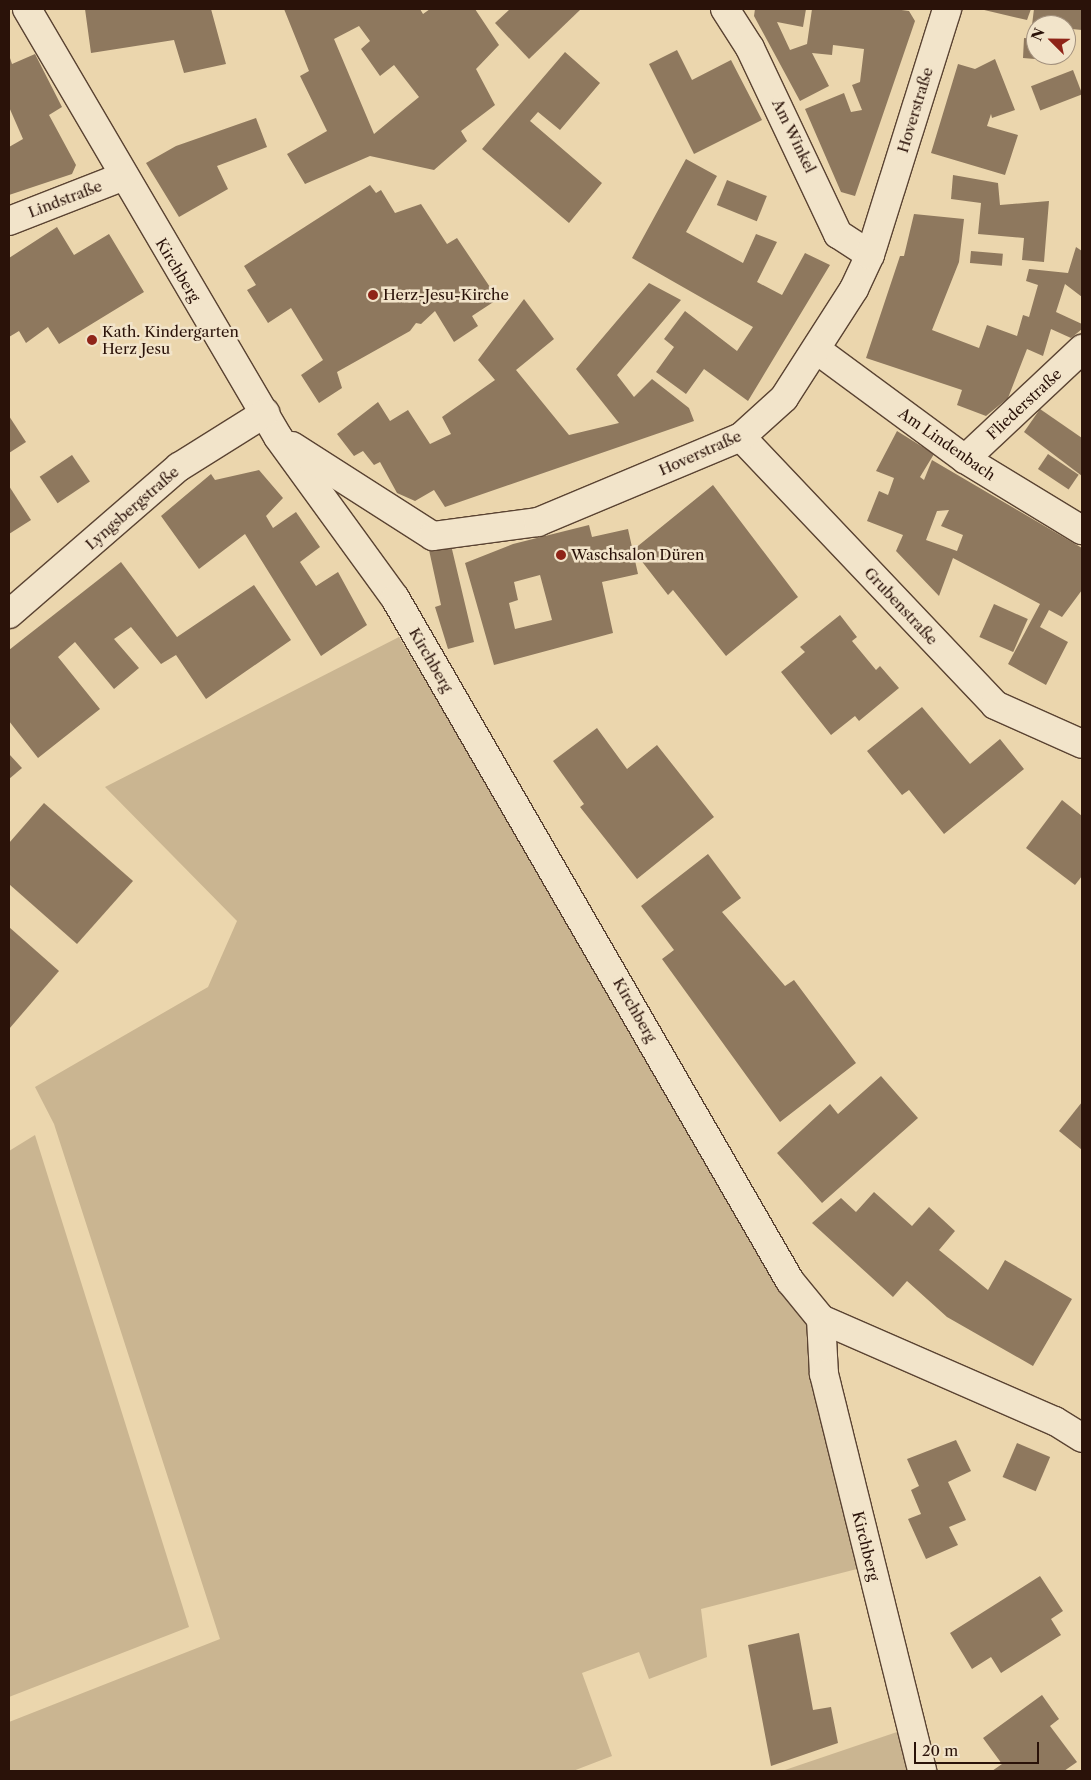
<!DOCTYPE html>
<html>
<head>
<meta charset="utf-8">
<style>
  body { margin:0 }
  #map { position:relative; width:1091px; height:1780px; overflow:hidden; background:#ebd6ad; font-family:"Libre Caslon Text",serif }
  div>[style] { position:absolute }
  .green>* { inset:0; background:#cab591 }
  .building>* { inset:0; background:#8e785e; transform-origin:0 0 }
  .roads { filter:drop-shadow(1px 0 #5a4332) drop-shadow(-1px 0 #5a4332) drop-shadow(0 1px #5a4332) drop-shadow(0 -1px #5a4332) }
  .minor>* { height:28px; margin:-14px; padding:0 14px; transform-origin:14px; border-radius:14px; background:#f2e4ca }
  .dots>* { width:14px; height:14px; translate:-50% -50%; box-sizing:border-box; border:2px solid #f2e4ca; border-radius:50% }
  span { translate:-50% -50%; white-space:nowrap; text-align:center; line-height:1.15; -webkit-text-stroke:5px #f2e4ca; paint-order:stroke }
  .street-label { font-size:15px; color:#2a1209 }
  .poi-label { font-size:15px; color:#2a1209 }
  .left { translate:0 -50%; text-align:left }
  .frame { position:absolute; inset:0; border:10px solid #2a1209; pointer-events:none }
  .north { position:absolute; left:1026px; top:15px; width:50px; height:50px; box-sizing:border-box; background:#f2e4ca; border:1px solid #a2907d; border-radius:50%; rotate:293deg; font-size:14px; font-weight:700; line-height:20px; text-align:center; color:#2a1209 }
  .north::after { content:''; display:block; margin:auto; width:18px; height:22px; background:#8f2418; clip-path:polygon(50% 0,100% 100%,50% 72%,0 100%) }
  .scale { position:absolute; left:914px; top:1742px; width:125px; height:22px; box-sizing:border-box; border:2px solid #2a1209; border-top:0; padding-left:6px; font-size:15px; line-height:18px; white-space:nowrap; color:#2a1209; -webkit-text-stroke:4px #f2e4ca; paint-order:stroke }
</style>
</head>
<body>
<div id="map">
  <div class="green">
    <div style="clip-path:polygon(399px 637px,810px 1322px,811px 1374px,857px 1569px,701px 1609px,707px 1657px,649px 1679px,639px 1652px,582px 1673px,612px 1756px,573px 1771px,9px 1771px,9px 1722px,220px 1639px,54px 1124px,35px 1087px,208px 987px,237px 921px,105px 787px)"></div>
    <div style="clip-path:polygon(35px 1135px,189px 1627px,9px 1697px,9px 1151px)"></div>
    <div style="clip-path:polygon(897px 1732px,907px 1771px,782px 1771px)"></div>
  </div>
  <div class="building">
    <div style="clip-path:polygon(85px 9px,211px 9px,226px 64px,184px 73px,174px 40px,91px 53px)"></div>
    <div style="clip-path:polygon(evenodd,284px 9px,420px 9px,423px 14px,430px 9px,475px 9px,499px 45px,476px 69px,495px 105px,461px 131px,467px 141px,434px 170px,370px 156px,305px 184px,287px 154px,327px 131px,300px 76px,309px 71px,284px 9px,359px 26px,370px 41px,361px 49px,380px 76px,394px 65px,419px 97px,374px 134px,334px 39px,359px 26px)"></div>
    <div style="clip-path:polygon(510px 9px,581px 9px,529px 59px,495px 23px)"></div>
    <div style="clip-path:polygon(755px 9px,806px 9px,803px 27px,777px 22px,790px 50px,807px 44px,812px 9px,894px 9px,909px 11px,915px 21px,855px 196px,841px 192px,805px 109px,844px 93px,851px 112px,862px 110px,852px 85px,860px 82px,864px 49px,833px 45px,832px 55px,812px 53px,829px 86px,800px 101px,754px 16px)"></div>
    <div style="clip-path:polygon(980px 9px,1031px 9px,1027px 20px)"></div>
    <div style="clip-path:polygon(1034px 9px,1082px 9px,1082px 30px,1032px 25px)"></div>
    <div style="clip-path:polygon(1024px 38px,1036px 39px,1036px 55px,1059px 55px,1059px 61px,1023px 58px)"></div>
    <div style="clip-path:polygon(677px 50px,692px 80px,731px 60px,762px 120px,694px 154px,649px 64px)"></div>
    <div style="clip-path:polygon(565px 52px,600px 83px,560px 130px,538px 112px,530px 121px,602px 183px,569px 223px,482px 149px)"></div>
    <div style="clip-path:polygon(35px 54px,62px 107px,49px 115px,76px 165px,72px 174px,9px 195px,9px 147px,23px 139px,9px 107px,9px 55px,12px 64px)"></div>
    <div style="clip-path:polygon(995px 59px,1015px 110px,992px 118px,991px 114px,987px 126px,1018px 135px,1005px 175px,931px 153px,958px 64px,975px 69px)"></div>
    <div style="left:1073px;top:70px;width:26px;height:45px;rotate:69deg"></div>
    <div style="clip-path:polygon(256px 118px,267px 147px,217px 166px,228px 189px,179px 217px,146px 163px,176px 146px)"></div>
    <div style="clip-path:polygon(686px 159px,717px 176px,686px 232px,743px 263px,756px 234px,777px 242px,757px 282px,782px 295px,805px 253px,830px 265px,748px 401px,704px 369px,686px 394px,656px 372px,674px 347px,664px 339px,685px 311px,737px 351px,753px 327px,632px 258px)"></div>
    <div style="clip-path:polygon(953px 175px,998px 183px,1000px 205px,1049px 201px,1044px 262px,1022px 260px,1024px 238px,978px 234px,981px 203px,951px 199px)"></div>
    <div style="left:727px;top:180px;width:43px;height:27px;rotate:22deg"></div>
    <div style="clip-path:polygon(370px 185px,376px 193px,381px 190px,395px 213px,421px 204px,447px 244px,457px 238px,498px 299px,472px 316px,478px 326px,454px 342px,435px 311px,421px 324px,416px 323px,410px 331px,337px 372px,342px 388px,319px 403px,301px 375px,323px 360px,291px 308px,268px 323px,247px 290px,256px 285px,244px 266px)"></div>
    <div style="clip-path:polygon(914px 214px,964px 219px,959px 262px,932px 330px,979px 348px,987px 325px,1017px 336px,1023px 315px,1029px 317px,1038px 285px,1026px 281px,1029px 269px,1068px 273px,1076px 247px,1082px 251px,1082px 297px,1065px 284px,1056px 312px,1082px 324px,1082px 329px,1071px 338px,1051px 329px,1043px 356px,1027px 349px,1008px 398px,986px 416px,957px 405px,962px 390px,866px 358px,900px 256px,904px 256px)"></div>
    <div style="clip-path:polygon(57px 227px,74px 255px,109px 234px,144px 292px,59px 344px,48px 327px,26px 343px,19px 331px,9px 337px,9px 258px)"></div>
    <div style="left:971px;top:251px;width:32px;height:12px;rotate:5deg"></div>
    <div style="clip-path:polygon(649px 283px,681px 300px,617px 375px,634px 397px,652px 379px,689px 408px,694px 421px,445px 507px,434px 490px,415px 501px,397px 493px,380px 462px,374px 465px,363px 451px,354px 456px,337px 434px,378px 402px,390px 421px,408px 410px,430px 444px,451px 434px,442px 417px,495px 380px,478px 360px,524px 299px,554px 339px,516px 370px,569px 435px,619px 423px,576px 369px)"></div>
    <div style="clip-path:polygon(1040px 409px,1082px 438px,1082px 476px,1024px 432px)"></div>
    <div style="clip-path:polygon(9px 416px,26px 442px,9px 453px)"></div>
    <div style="clip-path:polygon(evenodd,897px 431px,934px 454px,920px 477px,924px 480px,932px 460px,1082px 548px,1082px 590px,1062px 617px,1049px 610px,1040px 627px,1068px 642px,1046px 685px,1008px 664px,1040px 604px,953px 558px,939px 596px,896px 551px,903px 535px,867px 521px,879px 491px,888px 495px,894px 478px,876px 471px,897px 431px,949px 510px,941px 526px,963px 535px,957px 551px,926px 540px,937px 511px,949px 510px)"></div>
    <div style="left:1048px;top:454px;width:37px;height:18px;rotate:34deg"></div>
    <div style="left:72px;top:455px;width:32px;height:39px;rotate:56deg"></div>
    <div style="clip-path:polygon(259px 470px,283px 498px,266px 516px,273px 528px,296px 512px,320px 547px,300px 562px,316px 586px,338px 572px,367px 625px,321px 656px,245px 534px,199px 569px,161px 516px,211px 474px,215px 480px)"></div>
    <div style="clip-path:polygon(713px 485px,798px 597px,726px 656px,673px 590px,668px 595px,633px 550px)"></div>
    <div style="clip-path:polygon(9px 486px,31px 520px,9px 534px)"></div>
    <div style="clip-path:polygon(evenodd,589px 525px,592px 537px,628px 529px,638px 574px,602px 582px,613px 633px,494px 665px,465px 563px,513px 544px,589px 525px,540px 575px,552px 620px,515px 629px,509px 603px,518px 600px,514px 582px,540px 575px)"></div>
    <div style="clip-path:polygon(451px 545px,474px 642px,448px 649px,435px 607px,441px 605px,429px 550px)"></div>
    <div style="clip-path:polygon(121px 562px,177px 637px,254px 585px,291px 640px,206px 699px,176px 655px,161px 664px,131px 627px,114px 639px,139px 668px,114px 689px,75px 642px,58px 657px,100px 709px,38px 758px,9px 721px,9px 650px)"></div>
    <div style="left:994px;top:604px;width:37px;height:36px;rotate:24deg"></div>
    <div style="clip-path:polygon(840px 615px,857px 637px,852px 641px,876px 670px,880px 666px,899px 688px,859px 721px,855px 716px,831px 735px,781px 672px,805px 652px,800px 647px)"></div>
    <div style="clip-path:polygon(922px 707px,970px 764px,1000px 739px,1024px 769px,944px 834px,909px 790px,902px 795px,867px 751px)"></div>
    <div style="clip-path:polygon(597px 728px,627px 769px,657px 745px,714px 817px,637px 879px,580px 807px,584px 804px,553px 761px)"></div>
    <div style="clip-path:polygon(9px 754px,22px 768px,9px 779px)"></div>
    <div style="clip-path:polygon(1062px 800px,1082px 816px,1082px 876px,1075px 885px,1026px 848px)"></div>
    <div style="clip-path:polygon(44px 803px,133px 881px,77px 944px,9px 884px,9px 843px)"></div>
    <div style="clip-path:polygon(708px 854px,741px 898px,722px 912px,785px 986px,794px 980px,856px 1063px,780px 1122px,662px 959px,674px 950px,641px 906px)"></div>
    <div style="clip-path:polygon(9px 927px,59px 971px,9px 1029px)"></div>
    <div style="clip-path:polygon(881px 1076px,918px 1118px,822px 1203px,777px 1153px,830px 1104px,838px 1114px)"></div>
    <div style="clip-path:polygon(1082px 1102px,1082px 1150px,1059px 1131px)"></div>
    <div style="clip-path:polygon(874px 1192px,912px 1226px,929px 1207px,955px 1231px,939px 1250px,988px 1290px,1005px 1260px,1072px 1299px,1033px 1366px,947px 1317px,907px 1281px,893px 1297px,812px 1223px,841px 1198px,856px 1212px)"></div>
    <div style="clip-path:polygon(956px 1440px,971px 1471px,948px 1482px,966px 1520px,949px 1527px,958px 1545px,926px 1559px,908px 1519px,921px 1514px,911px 1490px,919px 1486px,907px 1459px)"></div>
    <div style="left:1017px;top:1443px;width:36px;height:37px;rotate:23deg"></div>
    <div style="clip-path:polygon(1040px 1576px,1063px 1611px,1051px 1619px,1061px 1635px,1001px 1673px,991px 1657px,972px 1669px,950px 1633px)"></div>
    <div style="clip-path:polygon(799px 1633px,813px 1710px,831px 1707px,838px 1743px,771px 1766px,748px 1645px)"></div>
    <div style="clip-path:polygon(1042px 1695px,1059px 1719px,1050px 1726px,1077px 1762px,1064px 1771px,992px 1771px,1002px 1764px,983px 1738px)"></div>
  </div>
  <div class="roads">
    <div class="minor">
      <div style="left:27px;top:9px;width:496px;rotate:59.6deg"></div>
      <div style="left:278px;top:437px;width:199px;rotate:54deg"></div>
      <div style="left:395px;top:598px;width:789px;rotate:59.96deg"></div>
      <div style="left:790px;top:1281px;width:49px;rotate:50.8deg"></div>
      <div style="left:821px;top:1319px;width:55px;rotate:86.9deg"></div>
      <div style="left:824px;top:1374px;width:409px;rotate:76.1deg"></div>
      <div style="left:725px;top:9px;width:46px;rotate:57.3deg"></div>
      <div style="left:750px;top:48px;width:206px;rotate:64.7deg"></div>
      <div style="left:838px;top:234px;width:38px;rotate:33deg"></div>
      <div style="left:9px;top:221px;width:121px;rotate:-21.3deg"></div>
      <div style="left:817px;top:350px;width:184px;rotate:36.4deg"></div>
      <div style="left:965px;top:459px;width:137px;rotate:31.3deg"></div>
      <div style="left:741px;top:437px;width:369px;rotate:46.5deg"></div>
      <div style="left:995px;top:705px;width:95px;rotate:24.1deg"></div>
      <div style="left:292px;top:446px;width:167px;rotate:32.6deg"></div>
      <div style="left:433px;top:536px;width:106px;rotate:-7.6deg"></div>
      <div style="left:538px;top:522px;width:220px;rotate:-22.7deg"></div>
      <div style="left:741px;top:437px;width:58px;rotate:-42.2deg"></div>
      <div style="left:784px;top:398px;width:130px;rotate:-57.3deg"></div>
      <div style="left:854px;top:289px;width:38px;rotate:-65deg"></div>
      <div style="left:870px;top:255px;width:258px;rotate:-72.6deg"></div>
      <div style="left:965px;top:459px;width:161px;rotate:-43.2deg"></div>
      <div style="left:9px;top:614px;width:225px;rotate:-40.9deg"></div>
      <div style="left:179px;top:467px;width:102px;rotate:-32.1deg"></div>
      <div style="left:821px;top:1319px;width:255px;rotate:23.6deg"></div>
      <div style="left:1055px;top:1421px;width:32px;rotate:32deg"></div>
    </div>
  </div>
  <div class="dots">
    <div style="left:373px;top:295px;background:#8f2418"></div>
    <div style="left:92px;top:340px;background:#8f2418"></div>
    <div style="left:561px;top:555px;background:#8f2418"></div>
  </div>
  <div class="street-label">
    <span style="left:915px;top:110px;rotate:-73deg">Hoverstraße</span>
    <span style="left:794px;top:136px;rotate:64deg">Am Winkel</span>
    <span style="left:65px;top:199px;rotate:-21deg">Lindstraße</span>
    <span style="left:178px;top:270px;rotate:59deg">Kirchberg</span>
    <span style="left:1024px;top:404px;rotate:-43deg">Fliederstraße</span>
    <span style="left:947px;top:444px;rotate:35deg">Am Lindenbach</span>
    <span style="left:700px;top:453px;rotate:-24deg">Hoverstraße</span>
    <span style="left:132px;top:508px;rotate:-41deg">Lyngsbergstraße</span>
    <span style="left:901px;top:606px;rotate:47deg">Grubenstraße</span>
    <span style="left:431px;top:660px;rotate:60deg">Kirchberg</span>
    <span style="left:635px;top:1010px;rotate:60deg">Kirchberg</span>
    <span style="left:866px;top:1546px;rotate:76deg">Kirchberg</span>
  </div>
  <div class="poi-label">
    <span class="left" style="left:383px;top:295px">Herz-Jesu-Kirche</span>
    <span class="left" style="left:102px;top:340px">Kath. Kindergarten<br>Herz Jesu</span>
    <span class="left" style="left:571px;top:555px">Waschsalon Düren</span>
  </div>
  <div class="frame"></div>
  <div class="north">N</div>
  <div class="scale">20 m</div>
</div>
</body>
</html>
